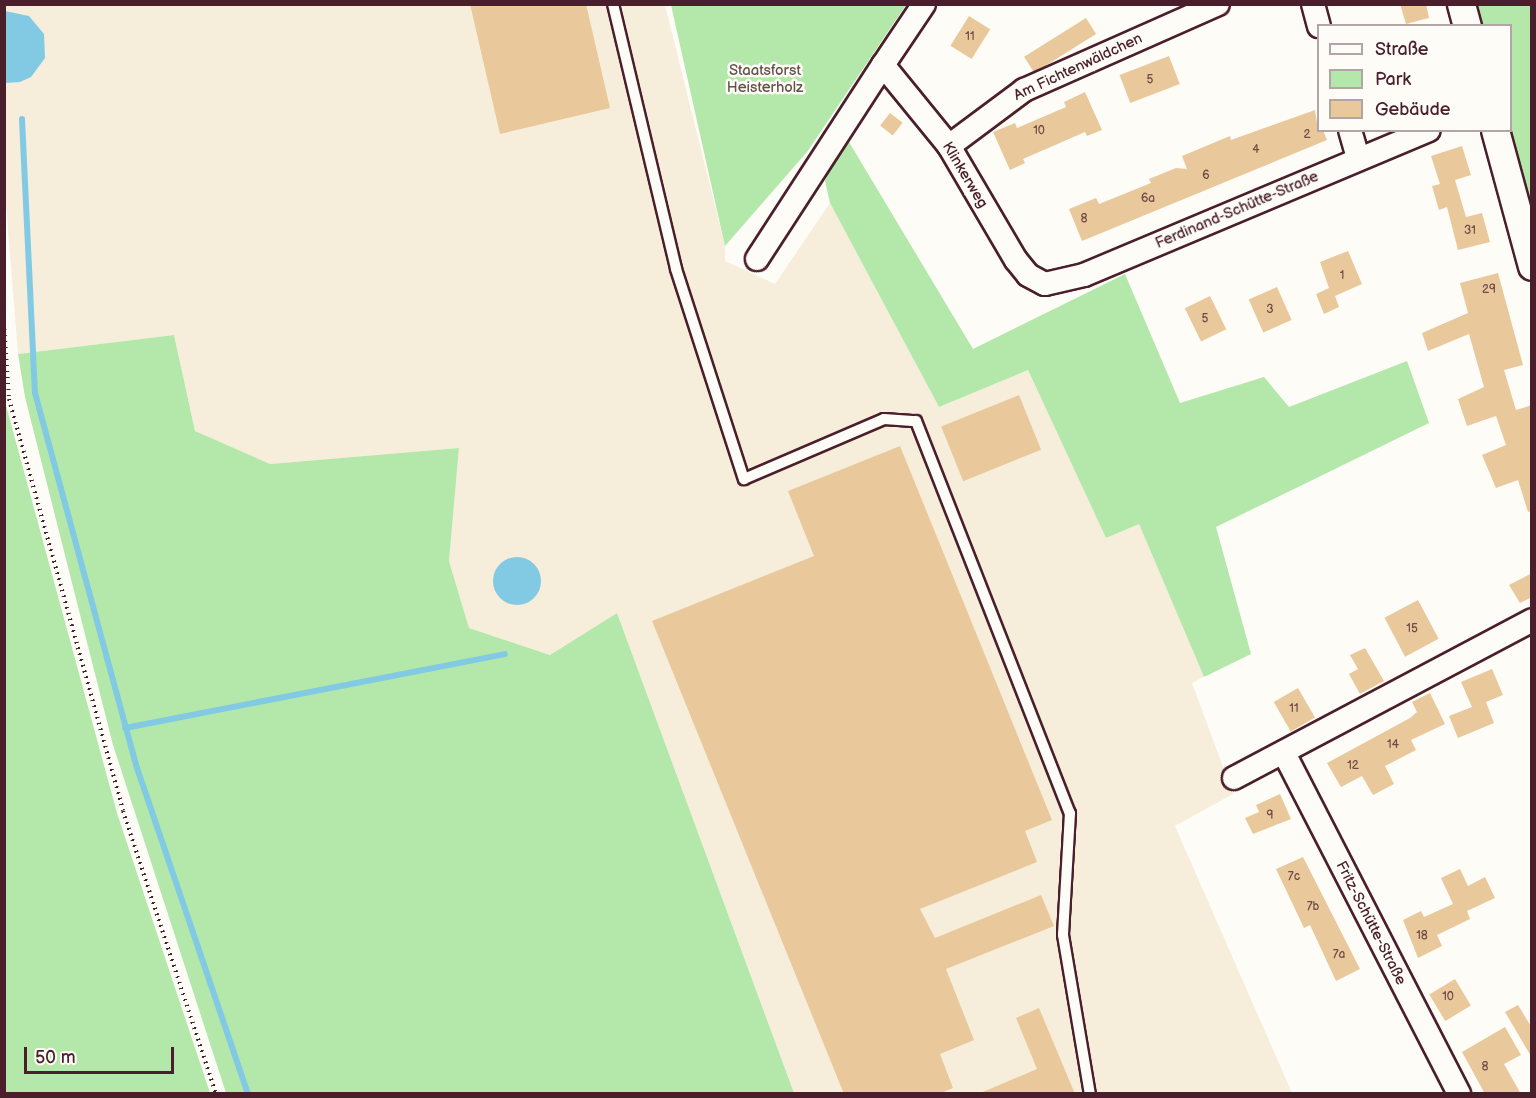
<!DOCTYPE html>
<html>
<head>
<meta charset="utf-8">
<style>
  body { margin:0 }
  #map { position:relative; width:1536px; height:1098px; overflow:hidden; background:#fdfcf7; font-family:"Balsamiq Sans",sans-serif }
  div>[style] { position:absolute }
  .built>* { inset:0; background:#f7eddb }
  .green>* { inset:0; background:#b3e8aa }
  .water>* { inset:0; background:#82cae3 }
  .round { border-radius:50% }
  .stream>* { height:6px; margin:-3px; padding:0 3px; transform-origin:3px; border-radius:3px; background:#82cae3 }
  .building>* { inset:0; background:#e9c99b; transform-origin:0 0 }
  .path>* { height:4px; margin-top:-2px; transform-origin:0; background:repeating-linear-gradient(90deg,#4a1f2b 0 1.5px,transparent 0 6px) }
  .roads { filter:drop-shadow(2px 0 #4a1f2b) drop-shadow(-2px 0 #4a1f2b) drop-shadow(0 2px #4a1f2b) drop-shadow(0 -2px #4a1f2b) }
  .service>* { height:10px; margin:-5px; padding:0 5px; transform-origin:5px; border-radius:5px; background:#fdfcf7 }
  .minor>* { height:22px; margin:-11px; padding:0 11px; transform-origin:11px; border-radius:11px; background:#fdfcf7 }
  .tertiary>* { height:27px; margin:-13.5px; padding:0 13.5px; transform-origin:13.5px; border-radius:13.5px; background:#fdfcf7 }
  span { translate:-50% -50%; white-space:nowrap; text-align:center; line-height:1.15; -webkit-text-stroke:5px #fdfcf7; paint-order:stroke }
  .number-label { font-size:12px; color:#724a47 }
  .number-label span { -webkit-text-stroke-width:0 }
  .street-label { font-size:15px; color:#4a1f2b }
  .park-label { font-size:15px; color:#64514b }
  .frame { position:absolute; inset:0; border:6px solid #4a1f2b; pointer-events:none }
  .legend { position:absolute; left:1317px; top:24px; width:195px; height:108px; box-sizing:border-box; background:#fdfcf7; border:2px solid #b5a4a5; margin:0; padding:8px 10px; list-style:none; font-size:18px; color:#4a1f2b }
  .legend li { display:flex; align-items:center; gap:12px; height:30px }
  .legend b { width:30px; border:2px solid #b5a4a5 }
  .scale { position:absolute; left:24px; top:1047px; width:150px; height:27px; box-sizing:border-box; border:3px solid #4a1f2b; border-top:0; padding-left:8px; font-size:18px; line-height:21px; white-space:nowrap; color:#4a1f2b; -webkit-text-stroke:4px #fdfcf7; paint-order:stroke }
</style>
</head>
<body>
<div id="map">
  <div class="built">
    <div style="clip-path:polygon(4px 5px,665px 5px,725px 246px,725px 261px,775px 284px,830px 203px,939px 407px,1028px 370px,1106px 538px,1139px 524px,1204px 677px,1192px 683px,1233px 794px,1175px 826px,1292px 1093px,794px 1093px,617px 613px,550px 655px,469px 628px,449px 561px,459px 448px,270px 464px,195px 431px,174px 335px,18px 354px,4px 180px)"></div>
  </div>
  <div class="green">
    <div style="clip-path:polygon(671px 5px,906px 5px,807px 152px,725px 246px)"></div>
    <div style="clip-path:polygon(1473px 5px,1531px 5px,1531px 214px,1508px 131px,1510px 26px,1479px 25px)"></div>
    <div style="clip-path:polygon(846px 137px,973px 349px,1125px 274px,1180px 403px,1264px 377px,1289px 407px,1407px 361px,1429px 423px,1216px 527px,1251px 654px,1204px 677px,1139px 524px,1106px 538px,1028px 370px,939px 407px,830px 203px,825px 181px)"></div>
    <div style="clip-path:polygon(174px 335px,195px 431px,270px 464px,459px 448px,449px 561px,469px 628px,550px 655px,617px 613px,794px 1093px,226px 1093px,113px 745px,25px 397px,18px 354px)"></div>
    <div style="clip-path:polygon(4px 398px,117px 813px,210px 1093px,5px 1093px)"></div>
  </div>
  <div class="water">
    <div style="clip-path:polygon(5px 11px,29px 16px,44px 34px,45px 58px,31px 77px,20px 82px,5px 83px)"></div>
    <div class="round" style="left:493px;top:557px;width:48px;height:48px"></div>
  </div>
  <div class="stream">
    <div style="left:22px;top:119px;width:274px;rotate:87.3deg"></div>
    <div style="left:35px;top:393px;width:385px;rotate:74.8deg"></div>
    <div style="left:136px;top:765px;width:348px;rotate:71.2deg"></div>
    <div style="left:125px;top:728px;width:387px;rotate:-11deg"></div>
  </div>
  <div class="building">
    <div style="clip-path:polygon(470px 4px,586px 4px,610px 108px,500px 134px)"></div>
    <div style="clip-path:polygon(1400px 4px,1426px 4px,1429px 18px,1406px 24px)"></div>
    <div style="left:969px;top:16px;width:25px;height:35px;rotate:32deg"></div>
    <div style="left:1086px;top:18px;width:19px;height:73px;rotate:58deg"></div>
    <div style="left:1169px;top:56px;width:30px;height:53px;rotate:69deg"></div>
    <div style="clip-path:polygon(1085px 92px,1102px 130px,1087px 136px,1085px 132px,1023px 159px,1025px 163px,1010px 170px,993px 132px,1015px 123px,1017px 128px,1066px 107px,1064px 102px)"></div>
    <div style="clip-path:polygon(1315px 110px,1318px 130px,1323px 130px,1327px 140px,1082px 241px,1069px 209px,1096px 198px,1099px 204px,1151px 183px,1149px 179px,1176px 168px,1187px 169px,1182px 156px,1230px 136px,1231px 140px)"></div>
    <div style="left:890px;top:113px;width:16px;height:16px;rotate:38deg"></div>
    <div style="clip-path:polygon(1462px 146px,1471px 175px,1455px 180px,1466px 217px,1482px 213px,1490px 242px,1458px 250px,1447px 207px,1439px 210px,1432px 186px,1440px 184px,1431px 156px)"></div>
    <div style="clip-path:polygon(1348px 251px,1362px 284px,1335px 296px,1339px 307px,1324px 314px,1316px 294px,1329px 288px,1320px 262px)"></div>
    <div style="clip-path:polygon(1498px 273px,1523px 365px,1504px 370px,1516px 410px,1532px 405px,1532px 511px,1528px 512px,1518px 480px,1496px 488px,1482px 455px,1506px 445px,1496px 416px,1467px 426px,1458px 399px,1484px 387px,1469px 334px,1428px 351px,1422px 333px,1468px 313px,1460px 283px)"></div>
    <div style="left:1277px;top:287px;width:36px;height:31px;rotate:66deg"></div>
    <div style="left:1210px;top:296px;width:37px;height:28px;rotate:64deg"></div>
    <div style="left:1019px;top:395px;width:59px;height:84px;rotate:68deg"></div>
    <div style="clip-path:polygon(900px 446px,1052px 820px,1025px 831px,1037px 862px,920px 909px,935px 938px,1041px 895px,1054px 926px,946px 969px,974px 1040px,940px 1054px,953px 1088px,939px 1094px,844px 1094px,652px 621px,814px 556px,788px 491px)"></div>
    <div style="clip-path:polygon(1532px 573px,1532px 597px,1520px 603px,1509px 585px)"></div>
    <div style="left:1418px;top:600px;width:44px;height:38px;rotate:62deg"></div>
    <div style="clip-path:polygon(1365px 648px,1384px 681px,1360px 694px,1349px 674px,1358px 669px,1350px 655px)"></div>
    <div style="clip-path:polygon(1492px 669px,1503px 695px,1486px 702px,1494px 723px,1458px 738px,1449px 716px,1472px 707px,1461px 682px)"></div>
    <div style="left:1298px;top:688px;width:34px;height:28px;rotate:60deg"></div>
    <div style="clip-path:polygon(1430px 693px,1445px 724px,1411px 740px,1416px 750px,1385px 766px,1394px 784px,1373px 795px,1362px 776px,1341px 787px,1327px 763px,1410px 718px,1417px 712px,1412px 702px)"></div>
    <div style="clip-path:polygon(1280px 794px,1291px 819px,1253px 834px,1245px 818px,1259px 812px,1256px 805px)"></div>
    <div style="clip-path:polygon(1303px 857px,1360px 969px,1336px 981px,1310px 925px,1304px 928px,1276px 869px)"></div>
    <div style="clip-path:polygon(1460px 869px,1468px 886px,1485px 877px,1495px 898px,1467px 911px,1470px 919px,1437px 935px,1442px 946px,1418px 958px,1403px 920px,1421px 911px,1424px 917px,1453px 904px,1441px 878px)"></div>
    <div style="left:1455px;top:979px;width:31px;height:30px;rotate:59deg"></div>
    <div style="clip-path:polygon(1518px 1005px,1532px 1028px,1532px 1058px,1505px 1012px)"></div>
    <div style="clip-path:polygon(1039px 1008px,1075px 1094px,978px 1094px,1037px 1069px,1016px 1018px)"></div>
    <div style="clip-path:polygon(1505px 1027px,1521px 1055px,1504px 1064px,1521px 1094px,1485px 1094px,1462px 1052px)"></div>
  </div>
  <div class="path">
    <div style="left:4px;top:323px;width:76px;rotate:86.2deg"></div>
    <div style="left:9px;top:399px;width:427px;rotate:74.5deg"></div>
    <div style="left:123px;top:811px;width:298px;rotate:71.8deg"></div>
  </div>
  <div class="roads">
    <div class="service">
      <div style="left:613px;top:4px;width:272px;rotate:76.6deg"></div>
      <div style="left:676px;top:269px;width:221px;rotate:72.1deg"></div>
      <div style="left:744px;top:479px;width:152px;rotate:-23.2deg"></div>
      <div style="left:884px;top:419px;width:32px;rotate:4deg"></div>
      <div style="left:916px;top:421px;width:421px;rotate:68.6deg"></div>
      <div style="left:1070px;top:813px;width:122px;rotate:93.3deg"></div>
      <div style="left:1063px;top:935px;width:161px;rotate:80.4deg"></div>
    </div>
    <div class="minor">
      <div style="left:924px;top:4px;width:73px;rotate:123.9deg"></div>
      <div style="left:883px;top:65px;width:104px;rotate:50.8deg"></div>
      <div style="left:949px;top:146px;width:132px;rotate:59.6deg"></div>
      <div style="left:1016px;top:260px;width:19px;rotate:51deg"></div>
      <div style="left:1028px;top:275px;width:19px;rotate:28deg"></div>
      <div style="left:1045px;top:284px;width:40px;rotate:-13deg"></div>
      <div style="left:1084px;top:275px;width:374px;rotate:-22.8deg"></div>
      <div style="left:1313px;top:4px;width:23px;rotate:75deg"></div>
      <div style="left:1350px;top:130px;width:29px;rotate:74deg"></div>
      <div style="left:949px;top:146px;width:94px;rotate:-36.7deg"></div>
      <div style="left:1024px;top:90px;width:212px;rotate:-23.9deg"></div>
      <div style="left:757px;top:259px;width:231px;rotate:-57deg"></div>
      <div style="left:1284px;top:753px;width:383px;rotate:62.8deg"></div>
      <div style="left:1234px;top:778px;width:337px;rotate:-27.9deg"></div>
    </div>
    <div class="tertiary">
      <div style="left:1461px;top:4px;width:23px;rotate:75deg"></div>
      <div style="left:1495px;top:130px;width:141px;rotate:74.8deg"></div>
    </div>
  </div>
  <div class="number-label">
    <span style="left:970px;top:37px">11</span>
    <span style="left:1150px;top:80px">5</span>
    <span style="left:1039px;top:131px">10</span>
    <span style="left:1307px;top:135px">2</span>
    <span style="left:1256px;top:150px">4</span>
    <span style="left:1206px;top:176px">6</span>
    <span style="left:1148px;top:199px">6a</span>
    <span style="left:1084px;top:219px">8</span>
    <span style="left:1470px;top:231px">31</span>
    <span style="left:1342px;top:276px">1</span>
    <span style="left:1489px;top:290px">29</span>
    <span style="left:1270px;top:310px">3</span>
    <span style="left:1205px;top:319px">5</span>
    <span style="left:1412px;top:629px">15</span>
    <span style="left:1294px;top:709px">11</span>
    <span style="left:1393px;top:745px">14</span>
    <span style="left:1353px;top:766px">12</span>
    <span style="left:1270px;top:816px">9</span>
    <span style="left:1294px;top:877px">7c</span>
    <span style="left:1313px;top:907px">7b</span>
    <span style="left:1422px;top:936px">18</span>
    <span style="left:1339px;top:955px">7a</span>
    <span style="left:1448px;top:997px">10</span>
    <span style="left:1485px;top:1067px">8</span>
  </div>
  <div class="street-label">
    <span style="left:1078px;top:67px;rotate:-25deg">Am Fichtenwäldchen</span>
    <span style="left:965px;top:175px;rotate:59deg">Klinkerweg</span>
    <span style="left:1237px;top:210px;rotate:-23deg">Ferdinand-Schütte-Straße</span>
    <span style="left:1371px;top:923px;rotate:63deg">Fritz-Schütte-Straße</span>
  </div>
  <div class="park-label">
    <span style="left:765px;top:79px">Staatsforst<br>Heisterholz</span>
  </div>
  <div class="frame"></div>
  <ul class="legend">
  <li><b style="height:8px;background:#fdfcf7"></b>Straße</li>
  <li><b style="height:16px;background:#b3e8aa"></b>Park</li>
  <li><b style="height:16px;background:#e9c99b"></b>Gebäude</li>
  </ul>
  <div class="scale">50 m</div>
</div>
</body>
</html>
